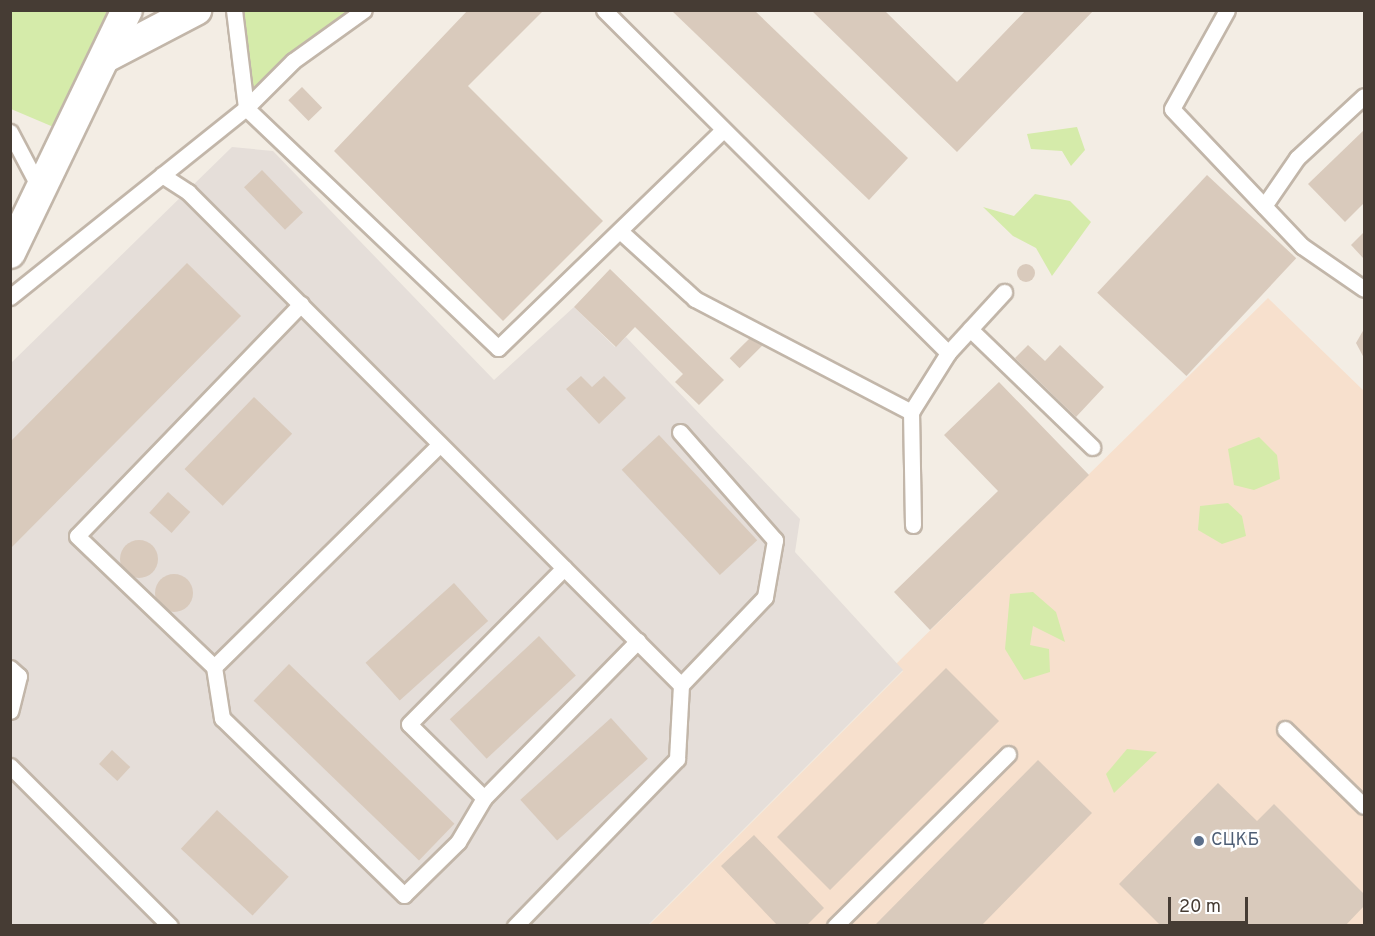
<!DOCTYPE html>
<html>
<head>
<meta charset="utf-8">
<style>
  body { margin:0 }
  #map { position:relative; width:1375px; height:936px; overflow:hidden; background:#f3ede4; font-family:Overpass,sans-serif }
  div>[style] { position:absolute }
  .commercial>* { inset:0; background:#f7e0cd }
  .industrial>* { inset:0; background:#e5ded9 }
  .green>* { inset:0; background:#d5ebaa }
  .building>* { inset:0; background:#d9cabc; transform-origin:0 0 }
  .round { border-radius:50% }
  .roads { filter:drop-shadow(2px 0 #c2b6a9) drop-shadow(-2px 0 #c2b6a9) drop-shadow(0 2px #c2b6a9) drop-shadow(0 -2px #c2b6a9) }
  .lane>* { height:15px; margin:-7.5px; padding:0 7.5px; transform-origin:7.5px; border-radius:7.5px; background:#fff }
  .street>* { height:30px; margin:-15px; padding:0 15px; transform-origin:15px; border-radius:15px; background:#fff }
  .dots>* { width:16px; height:16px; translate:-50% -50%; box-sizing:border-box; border:3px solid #fff; border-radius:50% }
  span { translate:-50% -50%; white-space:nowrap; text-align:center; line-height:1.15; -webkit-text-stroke:5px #fff; paint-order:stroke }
  .service-label { font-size:18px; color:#4e5e75 }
  .left { translate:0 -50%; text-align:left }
  .frame { position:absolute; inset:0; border:12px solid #463c34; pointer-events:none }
  .scale { position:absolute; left:1168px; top:897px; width:80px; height:27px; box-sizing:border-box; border:3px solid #463c34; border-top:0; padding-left:8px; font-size:18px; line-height:21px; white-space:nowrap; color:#463c34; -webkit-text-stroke:4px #fff; paint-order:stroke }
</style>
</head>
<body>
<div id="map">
  <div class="commercial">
    <div style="clip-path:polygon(1268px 298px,1364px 391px,1364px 925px,648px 926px,903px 671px,896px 664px)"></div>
  </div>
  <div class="industrial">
    <div style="clip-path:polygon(232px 147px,273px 151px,494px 380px,574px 307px,615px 347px,626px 337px,800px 519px,795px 552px,903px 670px,648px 925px,11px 926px,11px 363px)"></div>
  </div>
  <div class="green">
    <div style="clip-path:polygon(10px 11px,127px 11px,70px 134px,11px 109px)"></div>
    <div style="clip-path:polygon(234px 11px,353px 11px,246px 108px)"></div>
    <div style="clip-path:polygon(1077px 127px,1085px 150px,1071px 166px,1062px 151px,1031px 149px,1027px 134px)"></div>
    <div style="clip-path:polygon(1035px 194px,1070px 201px,1091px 222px,1052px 276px,1036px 248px,1013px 236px,983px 207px,1014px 216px)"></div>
    <div style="clip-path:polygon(1259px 437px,1277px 455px,1280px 479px,1254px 490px,1234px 485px,1228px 449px)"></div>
    <div style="clip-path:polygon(1228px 503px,1242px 516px,1246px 536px,1222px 544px,1198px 530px,1200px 506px)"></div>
    <div style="clip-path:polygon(1033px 592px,1056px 612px,1065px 642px,1033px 626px,1030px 645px,1049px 649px,1050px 672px,1024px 680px,1005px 649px,1010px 594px)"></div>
    <div style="clip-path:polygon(1127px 749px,1157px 752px,1114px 793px,1106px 774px)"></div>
  </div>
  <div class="building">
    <div style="clip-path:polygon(468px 10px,544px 10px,468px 86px,603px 221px,503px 321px,334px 151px)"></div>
    <div style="clip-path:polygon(671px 10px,754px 10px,908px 158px,869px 200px)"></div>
    <div style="clip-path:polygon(811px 10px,884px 10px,957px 82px,1026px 10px,1094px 10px,957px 152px)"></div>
    <div style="left:302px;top:87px;width:29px;height:19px;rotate:46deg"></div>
    <div style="clip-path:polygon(1364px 130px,1364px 203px,1345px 222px,1308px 184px)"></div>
    <div style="left:262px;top:170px;width:59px;height:25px;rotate:46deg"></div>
    <div style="left:1207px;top:175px;width:122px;height:161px;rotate:43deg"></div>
    <div style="clip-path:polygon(1364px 232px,1364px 259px,1351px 245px)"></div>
    <div style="clip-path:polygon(187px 263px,241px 316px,10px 549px,10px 442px)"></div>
    <div class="round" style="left:1017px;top:264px;width:18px;height:18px"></div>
    <div style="clip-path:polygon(610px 269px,724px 380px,699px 405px,675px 382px,683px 374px,635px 327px,616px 347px,574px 307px)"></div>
    <div style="clip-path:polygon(1364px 329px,1364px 358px,1356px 343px)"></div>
    <div style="left:753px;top:335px;width:14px;height:33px;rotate:45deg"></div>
    <div style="clip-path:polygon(1028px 345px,1045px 361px,1060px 345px,1104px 387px,1076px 417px,1015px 358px)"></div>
    <div style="clip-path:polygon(581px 376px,592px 387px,604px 376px,626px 398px,599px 424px,566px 389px)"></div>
    <div style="clip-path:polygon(999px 382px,1089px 475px,930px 630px,894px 592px,998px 491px,944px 435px)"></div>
    <div style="left:254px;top:397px;width:53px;height:100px;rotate:44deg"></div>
    <div style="left:659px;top:435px;width:144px;height:51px;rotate:47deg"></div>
    <div style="left:168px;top:492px;width:30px;height:28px;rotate:42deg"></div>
    <div class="round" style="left:120px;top:540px;width:38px;height:38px"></div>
    <div class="round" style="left:155px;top:574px;width:38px;height:38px"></div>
    <div style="left:454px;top:583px;width:51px;height:119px;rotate:48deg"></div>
    <div style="left:539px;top:636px;width:54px;height:122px;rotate:47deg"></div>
    <div style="left:289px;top:664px;width:230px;height:51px;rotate:44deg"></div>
    <div style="left:946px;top:668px;width:75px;height:239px;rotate:45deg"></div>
    <div style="left:611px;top:718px;width:55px;height:122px;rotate:48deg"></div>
    <div style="left:112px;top:750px;width:25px;height:19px;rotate:43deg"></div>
    <div style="clip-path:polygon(1038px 760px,1092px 813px,981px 926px,874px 926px)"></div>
    <div style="clip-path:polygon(1218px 783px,1257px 821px,1274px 804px,1364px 894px,1364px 906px,1345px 926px,1161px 926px,1119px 884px)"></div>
    <div style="left:217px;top:810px;width:98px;height:53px;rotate:43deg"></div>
    <div style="clip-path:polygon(754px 835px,824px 908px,806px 926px,778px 926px,721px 866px)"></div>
  </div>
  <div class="roads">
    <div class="lane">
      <div style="left:234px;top:10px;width:99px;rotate:83deg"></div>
      <div style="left:246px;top:108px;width:348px;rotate:43.6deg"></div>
      <div style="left:498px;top:348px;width:313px;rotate:-44.1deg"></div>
      <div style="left:604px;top:10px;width:486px;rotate:44.9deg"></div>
      <div style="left:1227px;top:10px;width:113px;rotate:119.1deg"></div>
      <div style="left:1172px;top:109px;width:189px;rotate:46.5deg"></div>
      <div style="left:1302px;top:246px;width:75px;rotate:34.7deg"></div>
      <div style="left:10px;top:132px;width:64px;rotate:62.2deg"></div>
      <div style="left:162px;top:175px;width:31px;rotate:33deg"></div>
      <div style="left:188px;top:192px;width:697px;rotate:45deg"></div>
      <div style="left:681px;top:685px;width:74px;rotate:93.1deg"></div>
      <div style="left:677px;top:759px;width:233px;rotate:134.1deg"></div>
      <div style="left:1264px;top:206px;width:58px;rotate:-55.5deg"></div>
      <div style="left:1297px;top:158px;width:91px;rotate:-42.8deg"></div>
      <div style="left:620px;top:231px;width:101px;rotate:42.2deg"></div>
      <div style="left:695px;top:299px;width:244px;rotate:27.6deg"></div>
      <div style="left:10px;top:297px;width:302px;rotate:-38.7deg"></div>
      <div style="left:246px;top:108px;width:66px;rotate:-45deg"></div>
      <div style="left:293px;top:61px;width:87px;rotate:-35.7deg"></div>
      <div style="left:301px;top:304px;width:322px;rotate:134deg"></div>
      <div style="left:77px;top:536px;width:190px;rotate:43.7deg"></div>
      <div style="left:214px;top:667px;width:52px;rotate:81.1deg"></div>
      <div style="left:222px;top:718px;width:254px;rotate:44.2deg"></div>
      <div style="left:404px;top:895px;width:76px;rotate:-44.5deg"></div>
      <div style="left:458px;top:842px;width:51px;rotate:-59.4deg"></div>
      <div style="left:484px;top:798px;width:220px;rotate:-45.6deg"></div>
      <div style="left:970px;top:329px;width:170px;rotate:44deg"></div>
      <div style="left:680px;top:432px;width:144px;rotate:48.7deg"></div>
      <div style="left:775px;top:540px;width:58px;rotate:100deg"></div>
      <div style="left:765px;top:597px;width:122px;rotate:133.7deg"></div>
      <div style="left:913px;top:525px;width:113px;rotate:-91deg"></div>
      <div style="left:911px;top:412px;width:70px;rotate:-57.9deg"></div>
      <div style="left:948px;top:353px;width:83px;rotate:-47.4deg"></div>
      <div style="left:214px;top:667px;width:317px;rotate:-44.6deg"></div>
      <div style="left:10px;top:668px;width:12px;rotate:42deg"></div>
      <div style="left:19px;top:676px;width:36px;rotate:104deg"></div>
      <div style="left:1285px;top:729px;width:110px;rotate:44.3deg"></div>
      <div style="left:10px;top:766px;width:226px;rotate:45deg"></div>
      <div style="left:484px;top:798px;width:105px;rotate:-135.4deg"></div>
      <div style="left:409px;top:724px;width:220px;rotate:-45.2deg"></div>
      <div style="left:835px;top:926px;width:244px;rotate:-44.8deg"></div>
    </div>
    <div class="street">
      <div style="left:106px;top:57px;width:102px;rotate:-27.6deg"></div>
      <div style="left:10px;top:253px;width:270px;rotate:-64.3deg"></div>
    </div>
  </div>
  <div class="dots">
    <div style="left:1199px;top:841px;background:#5c6f8a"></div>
  </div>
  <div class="service-label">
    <span class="left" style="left:1211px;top:841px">СЦКБ</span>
  </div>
  <div class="frame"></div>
  <div class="scale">20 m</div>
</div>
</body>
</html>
